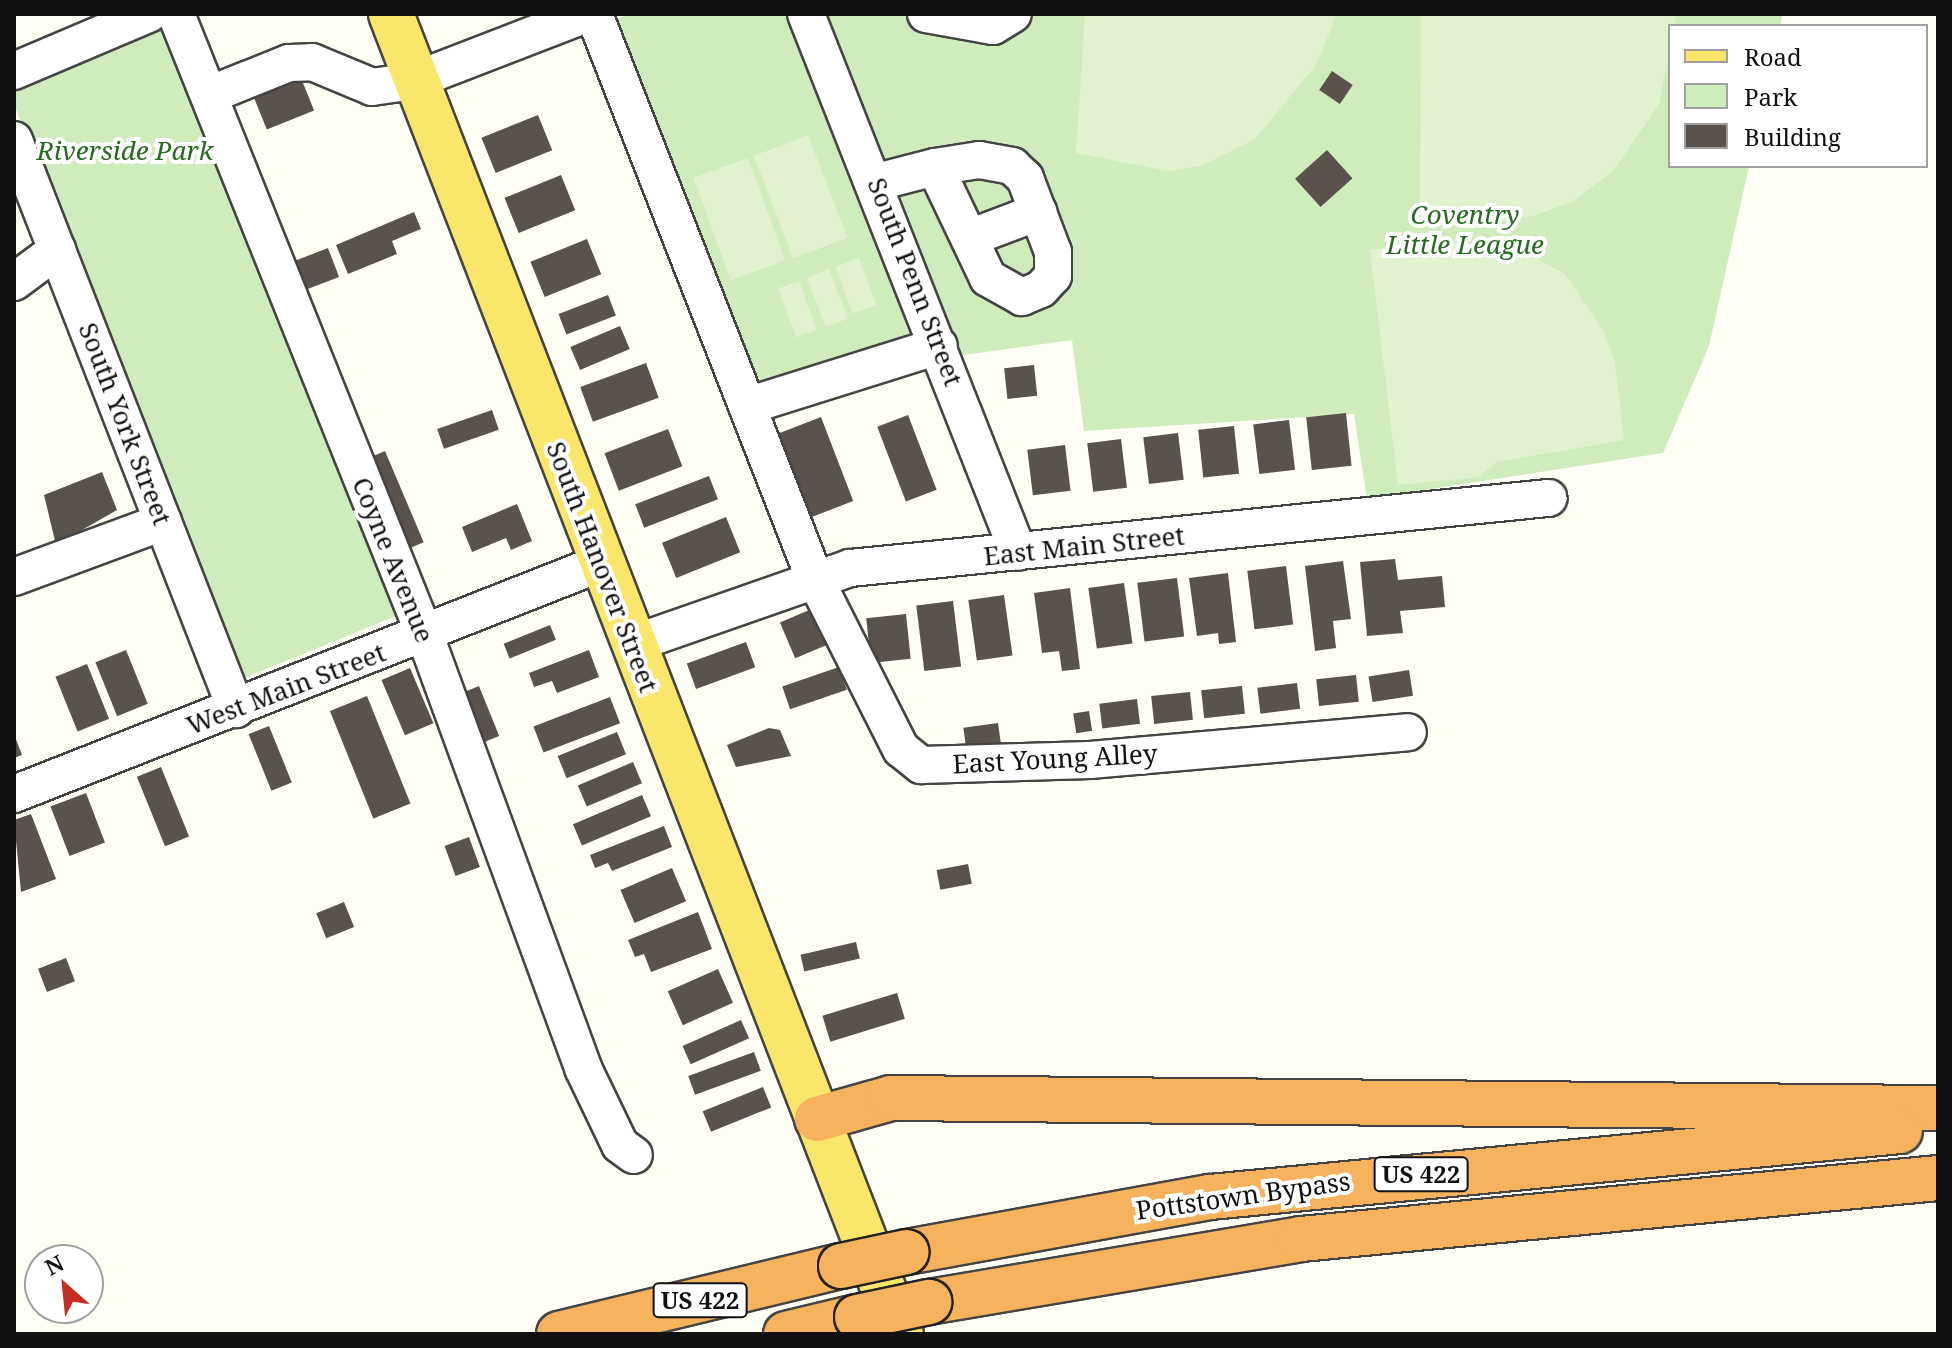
<!DOCTYPE html>
<html>
<head>
<meta charset="utf-8">
<style>
  body { margin:0 }
  #map { position:relative; width:1952px; height:1348px; overflow:hidden; background:#fffef4; font-family:"Noto Serif",serif }
  div>[style] { position:absolute }
  .green>* { inset:0; background:#d0ebbc }
  .pitch>* { inset:0; background:#e2f2ce; transform-origin:0 0 }
  .building>* { inset:0; background:#5a534d; transform-origin:0 0 }
  .roads { filter:drop-shadow(2px 0 #444) drop-shadow(-2px 0 #444) drop-shadow(0 2px #444) drop-shadow(0 -2px #444) }
  .minor>* { height:36px; margin:-18px; padding:0 18px; transform-origin:18px; border-radius:18px; background:#fff }
  .major>* { height:44px; margin:-22px; padding:0 22px; transform-origin:22px; border-radius:22px; background:#fae66a }
  .highway>* { height:44px; margin:-22px; padding:0 22px; transform-origin:22px; border-radius:22px; background:#f6b25c }
  .bridges { filter:drop-shadow(2px 0 #222) drop-shadow(-2px 0 #222) drop-shadow(0 2px #222) drop-shadow(0 -2px #222) }
  .highway-bridge>* { height:44px; margin:-22px; padding:0 22px; transform-origin:22px; border-radius:22px; background:#f6b25c }
  span { translate:-50% -50%; white-space:nowrap; text-align:center; line-height:1.15; -webkit-text-stroke:8px #fff; paint-order:stroke }
  .shield-label span { padding:2px 6px; background:#fff; border:2px solid; border-radius:6px; -webkit-text-stroke-width:0 }
  .shield-label { font-size:24px; color:#111; font-weight:700 }
  .park-label { font-size:26px; color:#266b1f; font-style:italic }
  .street-label { font-size:26px; color:#111 }
  .frame { position:absolute; inset:0; border:16px solid #111; pointer-events:none }
  .legend { position:absolute; left:1668px; top:24px; width:260px; height:144px; box-sizing:border-box; background:#fff; border:2px solid #a0a0a0; margin:0; padding:10px 14px; list-style:none; font-size:24px; color:#111 }
  .legend li { display:flex; align-items:center; gap:16px; height:40px }
  .legend b { width:40px; border:2px solid #a0a0a0 }
  .north { position:absolute; left:24px; top:1244px; width:80px; height:80px; box-sizing:border-box; background:#fff; border:2px solid #a0a0a0; border-radius:50%; rotate:333deg; font-size:22px; font-weight:700; line-height:32px; text-align:center; color:#111 }
  .north::after { content:''; display:block; margin:auto; width:28px; height:36px; background:#c42e25; clip-path:polygon(50% 0,100% 100%,50% 72%,0 100%) }
</style>
</head>
<body>
<div id="map">
  <div class="green">
    <div style="clip-path:polygon(629px 14px,1783px 14px,1780px 26px,1670px 26px,1670px 166px,1749px 166px,1709px 346px,1663px 453px,1367px 499px,1354px 414px,1084px 431px,1072px 340px,948px 357px,755px 420px,591px 30px)"></div>
    <div style="clip-path:polygon(165px 22px,396px 616px,244px 678px,14px 104px,14px 89px)"></div>
  </div>
  <div class="pitch">
    <div style="clip-path:polygon(1085px 14px,1337px 14px,1316px 65px,1255px 139px,1201px 166px,1168px 171px,1076px 153px)"></div>
    <div style="clip-path:polygon(1421px 14px,1655px 14px,1676px 17px,1659px 104px,1614px 170px,1574px 201px,1536px 215px,1469px 227px,1420px 222px)"></div>
    <div style="left:808px;top:135px;width:110px;height:58px;rotate:69deg"></div>
    <div style="left:748px;top:158px;width:109px;height:58px;rotate:70deg"></div>
    <div style="clip-path:polygon(1437px 241px,1516px 247px,1565px 274px,1603px 330px,1615px 363px,1624px 440px,1496px 462px,1479px 477px,1398px 485px,1370px 250px)"></div>
    <div style="left:859px;top:258px;width:50px;height:25px;rotate:70deg"></div>
    <div style="left:829px;top:269px;width:53px;height:24px;rotate:69deg"></div>
    <div style="left:799px;top:281px;width:52px;height:22px;rotate:70deg"></div>
  </div>
  <div class="building">
    <div style="left:1332px;top:71px;width:25px;height:23px;rotate:34deg"></div>
    <div style="left:301px;top:78px;width:35px;height:51px;rotate:68deg"></div>
    <div style="left:538px;top:115px;width:38px;height:61px;rotate:68deg"></div>
    <div style="left:1327px;top:150px;width:38px;height:43px;rotate:48deg"></div>
    <div style="left:561px;top:175px;width:38px;height:61px;rotate:68deg"></div>
    <div style="clip-path:polygon(414px 212px,421px 229px,392px 241px,397px 254px,348px 274px,336px 245px)"></div>
    <div style="left:587px;top:239px;width:38px;height:61px;rotate:68deg"></div>
    <div style="left:328px;top:248px;width:31px;height:45px;rotate:69deg"></div>
    <div style="left:608px;top:295px;width:22px;height:53px;rotate:69deg"></div>
    <div style="left:620px;top:326px;width:25px;height:54px;rotate:67deg"></div>
    <div style="left:646px;top:363px;width:37px;height:70px;rotate:70deg"></div>
    <div style="left:1034px;top:365px;width:31px;height:30px;rotate:84deg"></div>
    <div style="left:492px;top:410px;width:21px;height:58px;rotate:71deg"></div>
    <div style="left:1346px;top:413px;width:53px;height:40px;rotate:84deg"></div>
    <div style="left:908px;top:415px;width:80px;height:33px;rotate:69deg"></div>
    <div style="left:821px;top:417px;width:90px;height:45px;rotate:69deg"></div>
    <div style="left:1289px;top:420px;width:50px;height:36px;rotate:83deg"></div>
    <div style="left:1234px;top:426px;width:48px;height:36px;rotate:84deg"></div>
    <div style="left:668px;top:429px;width:40px;height:68px;rotate:69deg"></div>
    <div style="left:1178px;top:433px;width:47px;height:35px;rotate:83deg"></div>
    <div style="left:1121px;top:439px;width:49px;height:34px;rotate:83deg"></div>
    <div style="left:1065px;top:445px;width:46px;height:38px;rotate:83deg"></div>
    <div style="left:385px;top:451px;width:99px;height:25px;rotate:67deg"></div>
    <div style="clip-path:polygon(102px 472px,117px 510px,56px 545px,44px 495px)"></div>
    <div style="left:709px;top:476px;width:25px;height:79px;rotate:69deg"></div>
    <div style="clip-path:polygon(517px 504px,532px 541px,511px 550px,506px 538px,472px 552px,462px 527px)"></div>
    <div style="left:726px;top:517px;width:38px;height:69px;rotate:68deg"></div>
    <div style="clip-path:polygon(1395px 559px,1398px 580px,1442px 576px,1445px 607px,1400px 611px,1403px 633px,1367px 636px,1360px 562px)"></div>
    <div style="clip-path:polygon(1343px 561px,1351px 619px,1333px 621px,1336px 648px,1315px 651px,1305px 566px)"></div>
    <div style="left:1286px;top:566px;width:59px;height:39px;rotate:83deg"></div>
    <div style="clip-path:polygon(1228px 573px,1236px 642px,1219px 644px,1218px 633px,1197px 636px,1189px 578px)"></div>
    <div style="left:1177px;top:578px;width:59px;height:40px;rotate:83deg"></div>
    <div style="left:1124px;top:583px;width:61px;height:36px;rotate:82deg"></div>
    <div style="clip-path:polygon(1070px 588px,1080px 669px,1062px 671px,1059px 651px,1042px 653px,1034px 593px)"></div>
    <div style="left:1004px;top:595px;width:61px;height:36px;rotate:82deg"></div>
    <div style="left:953px;top:601px;width:66px;height:37px;rotate:83deg"></div>
    <div style="left:814px;top:608px;width:39px;height:37px;rotate:67deg"></div>
    <div style="left:906px;top:614px;width:45px;height:40px;rotate:84deg"></div>
    <div style="left:550px;top:625px;width:16px;height:50px;rotate:68deg"></div>
    <div style="left:746px;top:642px;width:27px;height:63px;rotate:70deg"></div>
    <div style="left:126px;top:650px;width:58px;height:33px;rotate:68deg"></div>
    <div style="clip-path:polygon(589px 650px,599px 677px,557px 693px,552px 681px,534px 687px,529px 673px)"></div>
    <div style="left:87px;top:664px;width:59px;height:34px;rotate:68deg"></div>
    <div style="left:839px;top:667px;width:24px;height:60px;rotate:71deg"></div>
    <div style="left:410px;top:668px;width:60px;height:31px;rotate:67deg"></div>
    <div style="left:1409px;top:670px;width:26px;height:41px;rotate:81deg"></div>
    <div style="left:1356px;top:675px;width:27px;height:40px;rotate:84deg"></div>
    <div style="left:1297px;top:683px;width:26px;height:40px;rotate:83deg"></div>
    <div style="left:479px;top:686px;width:54px;height:22px;rotate:68deg"></div>
    <div style="left:1242px;top:686px;width:28px;height:41px;rotate:84deg"></div>
    <div style="left:1190px;top:692px;width:28px;height:39px;rotate:84deg"></div>
    <div style="left:367px;top:696px;width:116px;height:40px;rotate:68deg"></div>
    <div style="left:610px;top:697px;width:28px;height:82px;rotate:69deg"></div>
    <div style="left:1137px;top:699px;width:25px;height:38px;rotate:83deg"></div>
    <div style="left:1089px;top:711px;width:20px;height:16px;rotate:81deg"></div>
    <div style="left:998px;top:723px;width:22px;height:35px;rotate:82deg"></div>
    <div style="left:269px;top:726px;width:61px;height:22px;rotate:68deg"></div>
    <div style="clip-path:polygon(769px 728px,780px 730px,791px 756px,736px 767px,727px 745px)"></div>
    <div style="left:617px;top:732px;width:24px;height:64px;rotate:68deg"></div>
    <div style="clip-path:polygon(14px 734px,22px 755px,14px 758px)"></div>
    <div style="left:633px;top:762px;width:23px;height:60px;rotate:67deg"></div>
    <div style="left:161px;top:767px;width:75px;height:26px;rotate:68deg"></div>
    <div style="left:86px;top:793px;width:53px;height:38px;rotate:69deg"></div>
    <div style="left:642px;top:795px;width:23px;height:75px;rotate:67deg"></div>
    <div style="clip-path:polygon(31px 814px,56px 879px,21px 892px,14px 820px)"></div>
    <div style="clip-path:polygon(664px 826px,672px 847px,612px 871px,608px 863px,595px 868px,590px 855px)"></div>
    <div style="left:469px;top:837px;width:32px;height:26px;rotate:70deg"></div>
    <div style="left:968px;top:864px;width:20px;height:32px;rotate:79deg"></div>
    <div style="left:672px;top:868px;width:36px;height:56px;rotate:67deg"></div>
    <div style="left:344px;top:902px;width:27px;height:30px;rotate:68deg"></div>
    <div style="clip-path:polygon(698px 912px,712px 949px,651px 972px,644px 954px,635px 957px,628px 940px)"></div>
    <div style="left:856px;top:942px;width:17px;height:57px;rotate:77deg"></div>
    <div style="left:66px;top:958px;width:25px;height:30px;rotate:69deg"></div>
    <div style="left:718px;top:969px;width:37px;height:55px;rotate:66deg"></div>
    <div style="left:897px;top:993px;width:27px;height:78px;rotate:73deg"></div>
    <div style="left:741px;top:1020px;width:20px;height:64px;rotate:66deg"></div>
    <div style="left:754px;top:1052px;width:20px;height:70px;rotate:70deg"></div>
    <div style="left:763px;top:1087px;width:22px;height:65px;rotate:68deg"></div>
  </div>
  <div class="roads">
    <div class="minor">
      <div style="left:176px;top:14px;width:675px;rotate:68.18deg"></div>
      <div style="left:427px;top:641px;width:455px;rotate:69.9deg"></div>
      <div style="left:583px;top:1068px;width:85px;rotate:64.3deg"></div>
      <div style="left:620px;top:1145px;width:17px;rotate:36deg"></div>
      <div style="left:594px;top:14px;width:604px;rotate:68.66deg"></div>
      <div style="left:814px;top:577px;width:193px;rotate:63.2deg"></div>
      <div style="left:901px;top:749px;width:26px;rotate:39deg"></div>
      <div style="left:921px;top:765px;width:169px;rotate:-1.7deg"></div>
      <div style="left:1090px;top:760px;width:319px;rotate:-5deg"></div>
      <div style="left:806px;top:14px;width:578px;rotate:68.49deg"></div>
      <div style="left:926px;top:14px;width:68px;rotate:10.2deg"></div>
      <div style="left:993px;top:26px;width:23px;rotate:-31deg"></div>
      <div style="left:14px;top:71px;width:146px;rotate:-23deg"></div>
      <div style="left:209px;top:95px;width:86px;rotate:-21.8deg"></div>
      <div style="left:289px;top:63px;width:23px;rotate:-2deg"></div>
      <div style="left:312px;top:62px;width:65px;rotate:22.6deg"></div>
      <div style="left:372px;top:87px;width:41px;rotate:-8.3deg"></div>
      <div style="left:413px;top:81px;width:186px;rotate:-21.1deg"></div>
      <div style="left:14px;top:140px;width:611px;rotate:68.69deg"></div>
      <div style="left:877px;top:182px;width:60px;rotate:-14.5deg"></div>
      <div style="left:935px;top:167px;width:45px;rotate:-9deg"></div>
      <div style="left:979px;top:160px;width:34px;rotate:10deg"></div>
      <div style="left:1012px;top:166px;width:18px;rotate:43deg"></div>
      <div style="left:1025px;top:178px;width:79px;rotate:69.3deg"></div>
      <div style="left:1053px;top:252px;width:24px;rotate:90deg"></div>
      <div style="left:1053px;top:276px;width:18px;rotate:133deg"></div>
      <div style="left:1041px;top:289px;width:21px;rotate:157deg"></div>
      <div style="left:1022px;top:297px;width:39px;rotate:-151deg"></div>
      <div style="left:988px;top:278px;width:123px;rotate:-115.5deg"></div>
      <div style="left:972px;top:237px;width:71px;rotate:-20.7deg"></div>
      <div style="left:14px;top:282px;width:54px;rotate:-36.7deg"></div>
      <div style="left:747px;top:406px;width:201px;rotate:-17.4deg"></div>
      <div style="left:14px;top:577px;width:159px;rotate:-20.3deg"></div>
      <div style="left:632px;top:644px;width:231px;rotate:-19.2deg"></div>
      <div style="left:850px;top:568px;width:702px;rotate:-5.73deg"></div>
      <div style="left:14px;top:794px;width:631px;rotate:-21.48deg"></div>
    </div>
    <div class="major">
      <div style="left:391px;top:14px;width:1415px;rotate:68.88deg"></div>
    </div>
    <div class="highway">
      <div style="left:817px;top:1119px;width:77px;rotate:-15.8deg"></div>
      <div style="left:891px;top:1098px;width:1047px;rotate:0.55deg"></div>
      <div style="left:907px;top:1252px;width:308px;rotate:-10.3deg"></div>
      <div style="left:1210px;top:1197px;width:693px;rotate:-5.46deg"></div>
      <div style="left:929px;top:1302px;width:377px;rotate:-9.6deg"></div>
      <div style="left:1301px;top:1239px;width:640px;rotate:-5.47deg"></div>
      <div style="left:559px;top:1334px;width:290px;rotate:-13.6deg"></div>
      <div style="left:786px;top:1334px;width:73px;rotate:-13.5deg"></div>
    </div>
  </div>
  <div class="bridges">
    <div class="highway-bridge">
      <div style="left:841px;top:1266px;width:67px;rotate:-12deg"></div>
      <div style="left:857px;top:1317px;width:74px;rotate:-11.8deg"></div>
    </div>
  </div>
  <div class="shield-label">
    <span style="left:1421px;top:1174px">US 422</span>
    <span style="left:700px;top:1300px">US 422</span>
  </div>
  <div class="park-label">
    <span style="left:125px;top:151px">Riverside Park</span>
    <span style="left:1465px;top:230px">Coventry<br>Little League</span>
  </div>
  <div class="street-label">
    <span style="left:915px;top:282px;rotate:69deg">South Penn Street</span>
    <span style="left:125px;top:424px;rotate:69deg">South York Street</span>
    <span style="left:1084px;top:546px;rotate:-6deg">East Main Street</span>
    <span style="left:393px;top:560px;rotate:68deg">Coyne Avenue</span>
    <span style="left:602px;top:567px;rotate:69deg">South Hanover Street</span>
    <span style="left:286px;top:689px;rotate:-21deg">West Main Street</span>
    <span style="left:1055px;top:759px;rotate:-3deg">East Young Alley</span>
    <span style="left:1243px;top:1196px;rotate:-8deg">Pottstown Bypass</span>
  </div>
  <div class="frame"></div>
  <ul class="legend">
  <li><b style="height:10px;background:#fae66a"></b>Road</li>
  <li><b style="height:22px;background:#d0ebbc"></b>Park</li>
  <li><b style="height:22px;background:#5a534d"></b>Building</li>
  </ul>
  <div class="north">N</div>
</div>
</body>
</html>
